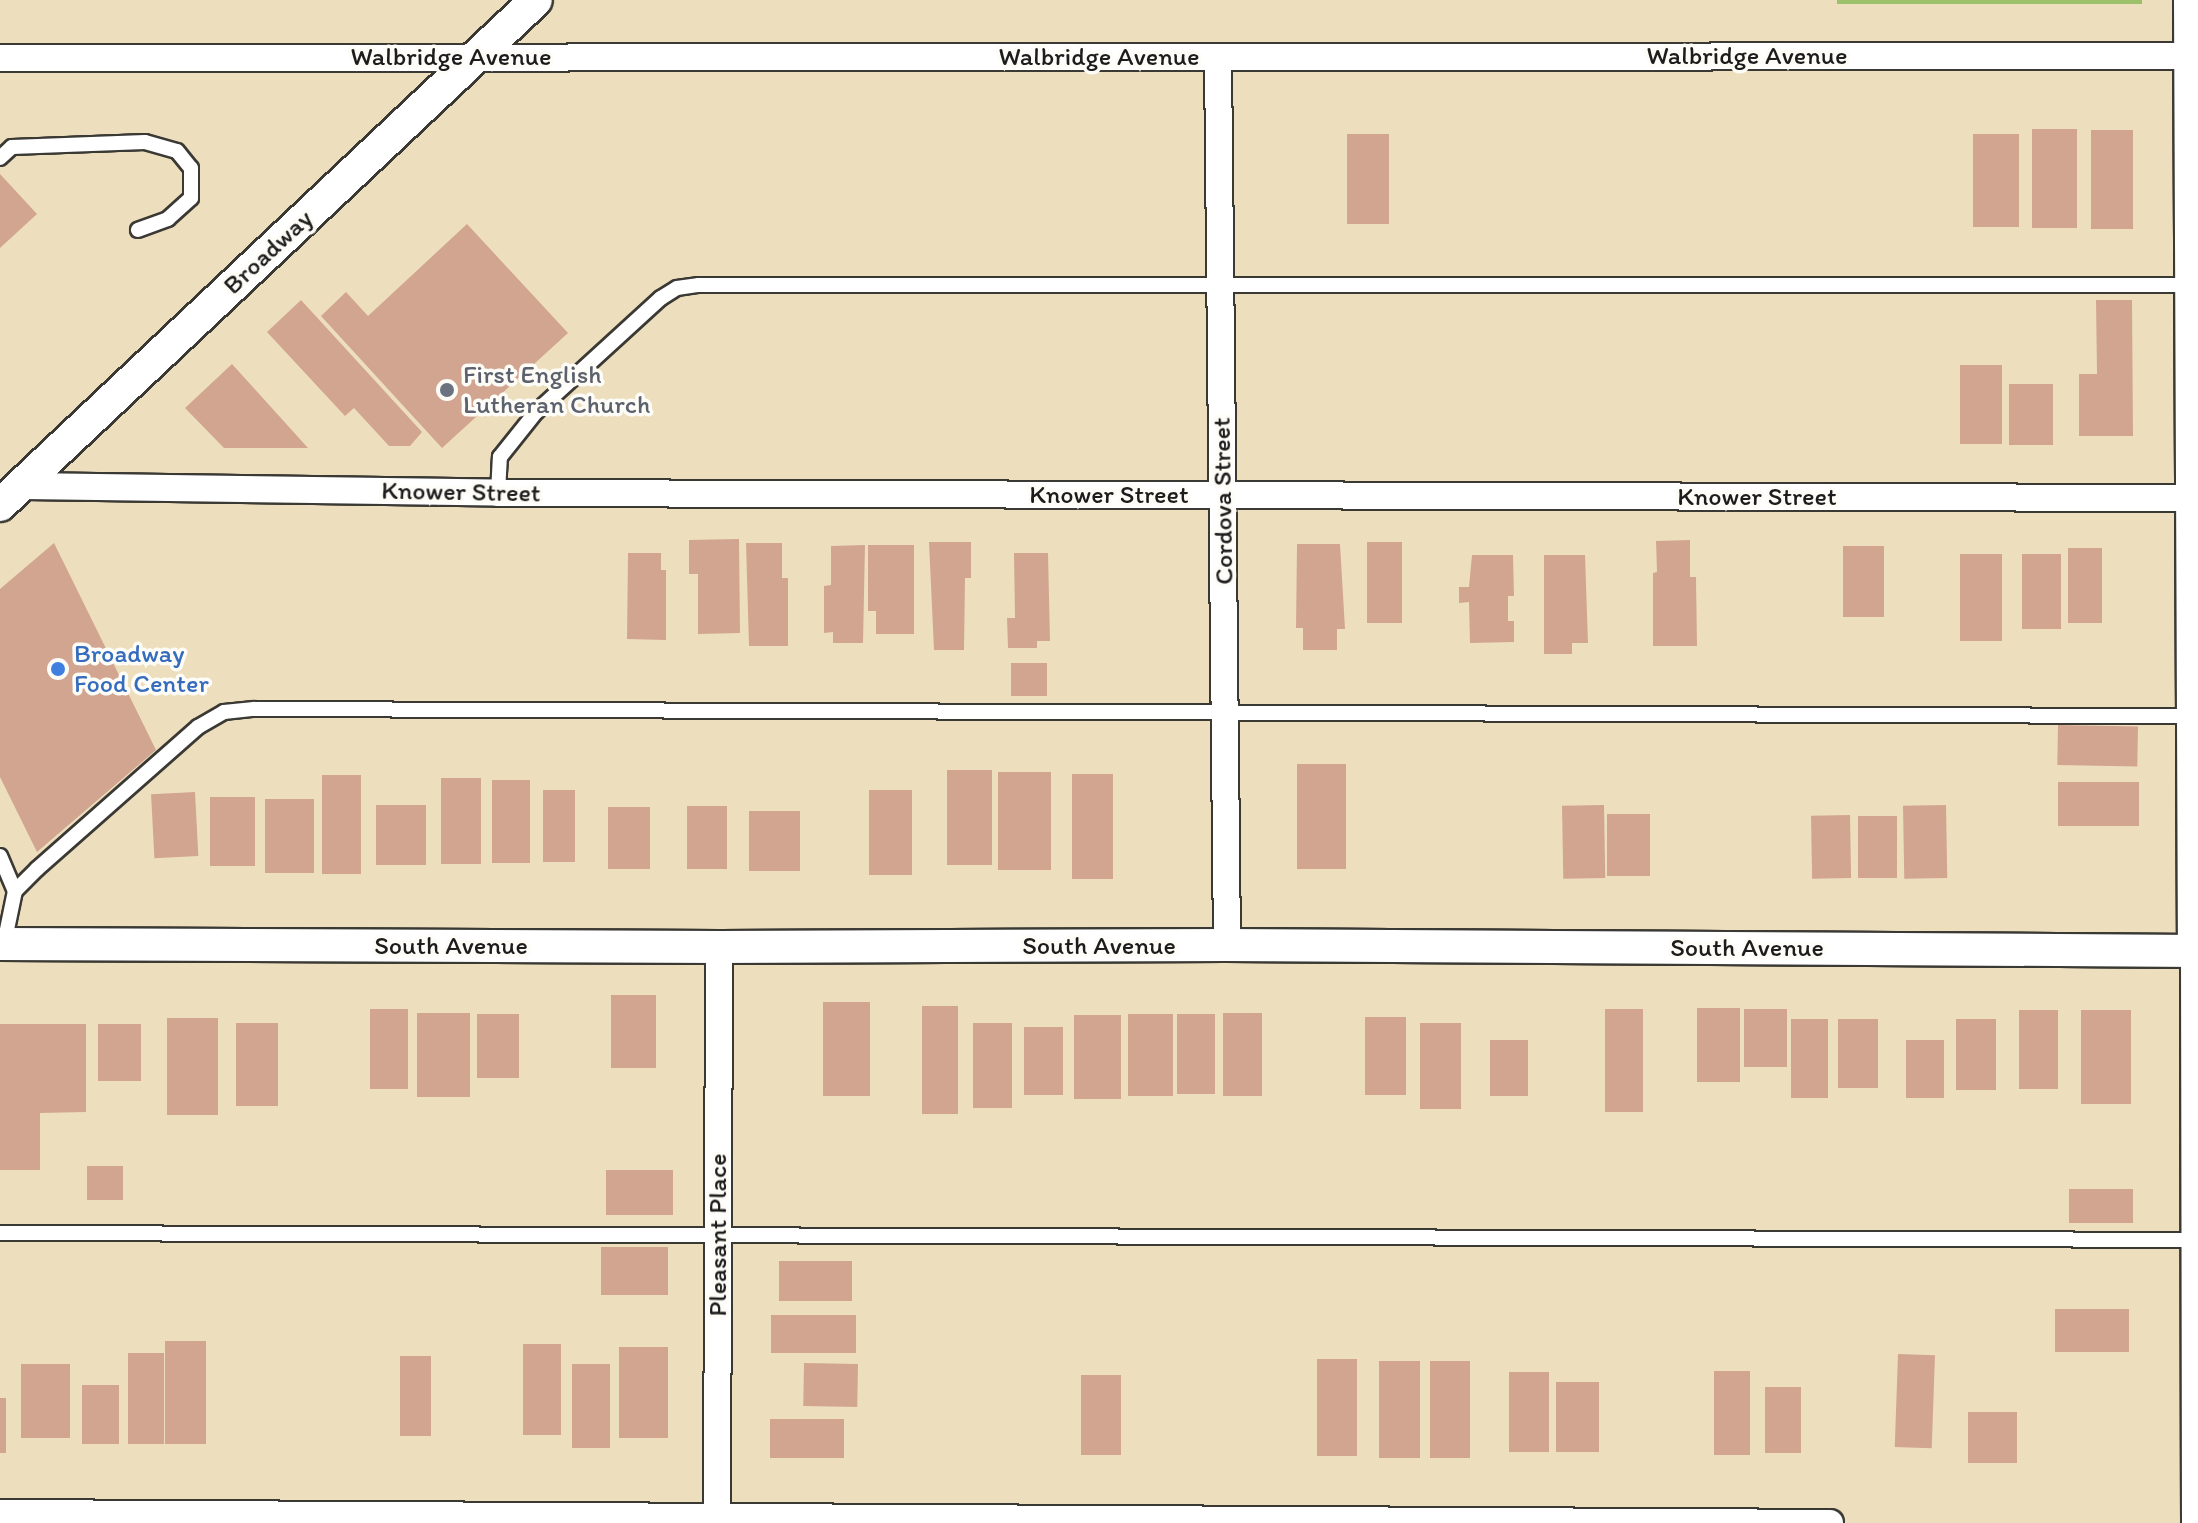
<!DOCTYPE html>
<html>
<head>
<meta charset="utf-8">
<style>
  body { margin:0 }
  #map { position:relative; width:2198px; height:1523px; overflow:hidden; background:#eddfbe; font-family:Itim,sans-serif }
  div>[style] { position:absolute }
  .green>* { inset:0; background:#9dc06a; transform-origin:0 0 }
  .building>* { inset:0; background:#d2a591; transform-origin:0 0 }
  .roads { filter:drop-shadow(2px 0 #3b3934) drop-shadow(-2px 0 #3b3934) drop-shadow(0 2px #3b3934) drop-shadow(0 -2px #3b3934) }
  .service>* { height:14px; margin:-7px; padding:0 7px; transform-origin:7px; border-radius:7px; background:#fff }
  .minor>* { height:26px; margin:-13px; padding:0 13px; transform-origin:13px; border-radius:13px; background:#fff }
  .tertiary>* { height:32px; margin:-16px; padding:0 16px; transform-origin:16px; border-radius:16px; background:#fff }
  .dots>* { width:22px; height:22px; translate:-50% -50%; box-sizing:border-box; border:4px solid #fdfcf7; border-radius:50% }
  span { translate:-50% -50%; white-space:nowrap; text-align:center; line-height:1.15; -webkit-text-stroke:7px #fdfcf7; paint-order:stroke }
  .street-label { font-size:26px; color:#1c1c1c }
  .worship-label { font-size:26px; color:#5b616d }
  .left { translate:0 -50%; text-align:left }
  .shop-label { font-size:26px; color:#366cbe }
</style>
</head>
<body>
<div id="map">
  <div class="green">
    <div style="left:1837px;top:0;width:305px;height:4px"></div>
  </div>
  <div class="building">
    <div style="left:2032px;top:129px;width:45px;height:99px"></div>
    <div style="left:2091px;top:130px;width:42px;height:99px"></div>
    <div style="left:1347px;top:134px;width:42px;height:90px"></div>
    <div style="left:1973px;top:134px;width:46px;height:93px"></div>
    <div style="clip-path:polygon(0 174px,37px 214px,0 248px)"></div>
    <div style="clip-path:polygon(467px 224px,568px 333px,442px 448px,321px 316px,346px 292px,368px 316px)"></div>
    <div style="clip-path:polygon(301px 300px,422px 432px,410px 446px,389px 446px,354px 408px,345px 416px,267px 332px)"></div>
    <div style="clip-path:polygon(2096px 300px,2132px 300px,2133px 436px,2079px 436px,2079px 374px,2097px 374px)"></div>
    <div style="clip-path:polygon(232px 364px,308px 448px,224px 448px,185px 408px)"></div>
    <div style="left:1960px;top:365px;width:42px;height:79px"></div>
    <div style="left:2009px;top:384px;width:44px;height:61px"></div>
    <div style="clip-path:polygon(739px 539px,740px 633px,698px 634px,698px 574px,689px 574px,689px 540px)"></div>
    <div style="clip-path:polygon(1690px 540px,1690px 577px,1696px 577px,1697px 646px,1653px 646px,1653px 573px,1657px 572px,1656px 541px)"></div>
    <div style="clip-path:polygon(929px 542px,971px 542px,971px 578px,965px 578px,964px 650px,934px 650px)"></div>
    <div style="left:1367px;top:542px;width:35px;height:81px"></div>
    <div style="clip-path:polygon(54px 543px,156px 750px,37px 852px,0 777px,0 589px)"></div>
    <div style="clip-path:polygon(746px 543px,782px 543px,782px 578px,788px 578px,788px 646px,749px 646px)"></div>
    <div style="clip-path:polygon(1297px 544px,1340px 544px,1345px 629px,1337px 629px,1337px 650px,1303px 650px,1303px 628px,1296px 628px)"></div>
    <div style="clip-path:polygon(865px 545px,863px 643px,833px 643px,833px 632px,824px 633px,824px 586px,831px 585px,831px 546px)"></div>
    <div style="clip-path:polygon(868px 545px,914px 545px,914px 634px,876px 634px,876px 611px,868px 611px)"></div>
    <div style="left:1843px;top:546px;width:41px;height:71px"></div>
    <div style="left:2068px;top:548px;width:34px;height:75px"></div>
    <div style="clip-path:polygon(628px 553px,661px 553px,661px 570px,666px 570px,666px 640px,627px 639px)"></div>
    <div style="clip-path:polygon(1014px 553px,1048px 553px,1050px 641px,1037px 641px,1037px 648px,1008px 648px,1007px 618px,1015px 618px)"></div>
    <div style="left:1960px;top:554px;width:42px;height:87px"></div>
    <div style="left:2022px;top:554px;width:39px;height:75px"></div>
    <div style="clip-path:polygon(1472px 555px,1513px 555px,1514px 596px,1508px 596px,1508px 621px,1514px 621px,1514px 642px,1470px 643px,1469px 602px,1459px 603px,1459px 587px,1469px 587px)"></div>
    <div style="clip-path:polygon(1544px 555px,1585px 555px,1588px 643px,1572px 643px,1572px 654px,1544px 654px)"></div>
    <div style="left:1011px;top:663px;width:36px;height:33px"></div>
    <div style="left:2058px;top:725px;width:80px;height:40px;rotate:1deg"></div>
    <div style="left:1297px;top:764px;width:49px;height:105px"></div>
    <div style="left:947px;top:770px;width:45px;height:95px"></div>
    <div style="left:998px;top:772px;width:53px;height:98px"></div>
    <div style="left:1072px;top:774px;width:41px;height:105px"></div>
    <div style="left:322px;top:775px;width:39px;height:99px"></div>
    <div style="left:441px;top:778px;width:40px;height:86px"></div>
    <div style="left:492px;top:780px;width:38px;height:83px"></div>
    <div style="left:2058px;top:782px;width:81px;height:44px"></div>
    <div style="left:543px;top:790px;width:32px;height:72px"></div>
    <div style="left:869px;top:790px;width:43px;height:85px"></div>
    <div style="left:195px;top:792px;width:64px;height:44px;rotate:87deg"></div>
    <div style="left:210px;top:797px;width:45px;height:69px"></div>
    <div style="left:265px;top:799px;width:49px;height:74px"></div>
    <div style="left:376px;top:805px;width:50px;height:60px"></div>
    <div style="left:1604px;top:805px;width:73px;height:42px;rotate:89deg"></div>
    <div style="left:1946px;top:805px;width:73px;height:43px;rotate:89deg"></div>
    <div style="left:687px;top:806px;width:40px;height:63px"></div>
    <div style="left:608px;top:807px;width:42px;height:62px"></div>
    <div style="left:749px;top:811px;width:51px;height:60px"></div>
    <div style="left:1650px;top:814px;width:62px;height:43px;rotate:90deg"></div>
    <div style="left:1850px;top:815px;width:63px;height:39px;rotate:89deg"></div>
    <div style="left:1858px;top:816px;width:39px;height:62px"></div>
    <div style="left:611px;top:995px;width:45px;height:73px"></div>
    <div style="left:823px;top:1002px;width:47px;height:94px"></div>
    <div style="left:922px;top:1006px;width:36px;height:108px"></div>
    <div style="left:1697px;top:1008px;width:43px;height:74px"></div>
    <div style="left:370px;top:1009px;width:38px;height:80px"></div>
    <div style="left:1605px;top:1009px;width:38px;height:103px"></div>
    <div style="left:1744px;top:1009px;width:43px;height:58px"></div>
    <div style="left:2019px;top:1010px;width:39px;height:79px"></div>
    <div style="left:2081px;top:1010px;width:50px;height:94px"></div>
    <div style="left:417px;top:1013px;width:53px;height:84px"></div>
    <div style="left:1223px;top:1013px;width:39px;height:83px"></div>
    <div style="left:477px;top:1014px;width:42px;height:64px"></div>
    <div style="left:1128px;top:1014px;width:45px;height:82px"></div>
    <div style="left:1177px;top:1014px;width:38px;height:80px"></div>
    <div style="left:1074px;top:1015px;width:47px;height:84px"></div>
    <div style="left:1365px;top:1017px;width:41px;height:78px"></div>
    <div style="left:167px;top:1018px;width:51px;height:97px"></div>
    <div style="left:1791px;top:1019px;width:37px;height:79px"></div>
    <div style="left:1838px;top:1019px;width:40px;height:69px"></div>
    <div style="left:1956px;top:1019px;width:40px;height:71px"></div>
    <div style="left:236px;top:1023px;width:42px;height:83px"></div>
    <div style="left:973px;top:1023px;width:39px;height:85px"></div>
    <div style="left:1420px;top:1023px;width:41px;height:86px"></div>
    <div style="clip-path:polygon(0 1024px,86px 1024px,86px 1112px,40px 1113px,40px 1170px,0 1170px)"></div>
    <div style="left:98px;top:1024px;width:43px;height:57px"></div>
    <div style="left:1024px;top:1027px;width:39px;height:68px"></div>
    <div style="left:1490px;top:1040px;width:38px;height:56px"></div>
    <div style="left:1906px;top:1040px;width:38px;height:58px"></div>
    <div style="left:87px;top:1166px;width:36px;height:34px"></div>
    <div style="left:606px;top:1170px;width:67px;height:45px"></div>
    <div style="left:2069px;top:1189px;width:64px;height:34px"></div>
    <div style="left:601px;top:1247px;width:67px;height:48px"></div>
    <div style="left:779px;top:1261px;width:73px;height:40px"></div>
    <div style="left:2055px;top:1309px;width:74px;height:43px"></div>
    <div style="left:771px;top:1315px;width:85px;height:38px"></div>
    <div style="left:165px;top:1341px;width:41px;height:103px"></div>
    <div style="left:523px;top:1344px;width:38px;height:91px"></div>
    <div style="left:619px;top:1347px;width:49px;height:91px"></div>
    <div style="left:128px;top:1353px;width:36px;height:91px"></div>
    <div style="left:1898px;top:1354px;width:37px;height:93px;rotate:2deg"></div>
    <div style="left:400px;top:1356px;width:31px;height:80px"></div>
    <div style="left:1317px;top:1359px;width:40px;height:97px"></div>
    <div style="left:1379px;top:1361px;width:41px;height:97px"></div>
    <div style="left:1430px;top:1361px;width:40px;height:97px"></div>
    <div style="left:804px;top:1363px;width:54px;height:43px;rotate:1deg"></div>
    <div style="left:21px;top:1364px;width:49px;height:74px"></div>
    <div style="left:572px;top:1364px;width:38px;height:84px"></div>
    <div style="left:1714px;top:1371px;width:36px;height:84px"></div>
    <div style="left:1509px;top:1372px;width:40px;height:80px"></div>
    <div style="left:1081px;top:1375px;width:40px;height:80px"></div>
    <div style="left:1556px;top:1382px;width:43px;height:70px"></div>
    <div style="left:119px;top:1385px;width:59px;height:37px;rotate:90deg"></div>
    <div style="left:1765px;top:1387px;width:36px;height:66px"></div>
    <div style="left:0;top:1398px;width:6px;height:55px"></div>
    <div style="left:1968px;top:1412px;width:49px;height:51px"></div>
    <div style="left:770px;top:1419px;width:74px;height:39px"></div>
  </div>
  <div class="roads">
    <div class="service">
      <div style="left:0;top:158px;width:16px;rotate:-43deg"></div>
      <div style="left:12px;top:147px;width:133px;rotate:-2.2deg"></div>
      <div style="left:145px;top:142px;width:33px;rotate:16deg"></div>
      <div style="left:177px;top:151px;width:22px;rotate:51deg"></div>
      <div style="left:191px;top:168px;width:30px;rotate:90deg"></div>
      <div style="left:191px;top:198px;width:31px;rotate:138deg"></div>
      <div style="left:168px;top:219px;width:32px;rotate:160deg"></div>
      <div style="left:498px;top:493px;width:36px;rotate:-87deg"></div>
      <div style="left:500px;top:457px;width:58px;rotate:-51.3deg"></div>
      <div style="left:536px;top:412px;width:169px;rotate:-42.4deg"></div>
      <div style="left:661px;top:298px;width:19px;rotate:-32deg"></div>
      <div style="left:677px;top:288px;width:22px;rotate:-8deg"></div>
      <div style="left:699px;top:285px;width:1492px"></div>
      <div style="left:0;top:856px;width:38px;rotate:67deg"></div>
      <div style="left:4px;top:944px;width:54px;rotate:-78.3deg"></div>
      <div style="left:15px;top:891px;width:31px;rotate:-45deg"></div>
      <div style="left:37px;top:869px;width:215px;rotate:-41.4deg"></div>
      <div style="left:198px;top:727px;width:30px;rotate:-30deg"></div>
      <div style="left:224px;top:712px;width:30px;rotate:-6deg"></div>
      <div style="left:254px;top:709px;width:1940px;rotate:0.21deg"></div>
      <div style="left:0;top:1233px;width:2198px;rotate:0.18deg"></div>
    </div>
    <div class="minor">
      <div style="left:1218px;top:57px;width:888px;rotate:89.42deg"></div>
      <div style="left:0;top:58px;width:2198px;rotate:-0.05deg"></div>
      <div style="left:20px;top:486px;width:478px;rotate:0.8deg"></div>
      <div style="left:498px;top:493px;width:1700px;rotate:0.17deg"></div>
      <div style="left:2194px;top:951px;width:572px;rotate:89.9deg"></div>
      <div style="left:0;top:1513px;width:1830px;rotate:0.31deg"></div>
      <div style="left:717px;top:1523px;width:576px;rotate:-89.8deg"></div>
    </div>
    <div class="tertiary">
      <div style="left:2190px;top:0;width:951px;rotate:89.76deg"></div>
      <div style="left:0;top:505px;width:736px;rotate:-43.29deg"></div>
      <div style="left:0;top:944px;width:719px;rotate:0.24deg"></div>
      <div style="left:719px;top:947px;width:508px;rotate:-0.23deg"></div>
      <div style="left:1227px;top:945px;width:971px;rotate:0.35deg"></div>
    </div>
  </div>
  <div class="dots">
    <div style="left:447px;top:390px;background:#6b7280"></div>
    <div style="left:58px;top:669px;background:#3f7fe0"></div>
  </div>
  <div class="street-label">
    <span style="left:1747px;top:56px">Walbridge Avenue</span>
    <span style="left:451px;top:57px">Walbridge Avenue</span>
    <span style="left:1099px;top:57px">Walbridge Avenue</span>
    <span style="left:268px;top:252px;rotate:-43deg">Broadway</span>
    <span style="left:461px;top:492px;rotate:1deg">Knower Street</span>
    <span style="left:1109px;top:495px">Knower Street</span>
    <span style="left:1757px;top:497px">Knower Street</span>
    <span style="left:1223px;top:501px;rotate:-91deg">Cordova Street</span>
    <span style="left:451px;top:946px">South Avenue</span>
    <span style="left:1099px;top:946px">South Avenue</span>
    <span style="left:1747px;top:948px">South Avenue</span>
    <span style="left:718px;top:1235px;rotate:-90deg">Pleasant Place</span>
  </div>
  <div class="worship-label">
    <span class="left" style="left:463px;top:390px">First English<br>Lutheran Church</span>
  </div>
  <div class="shop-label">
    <span class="left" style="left:74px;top:669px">Broadway<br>Food Center</span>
  </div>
</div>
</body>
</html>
